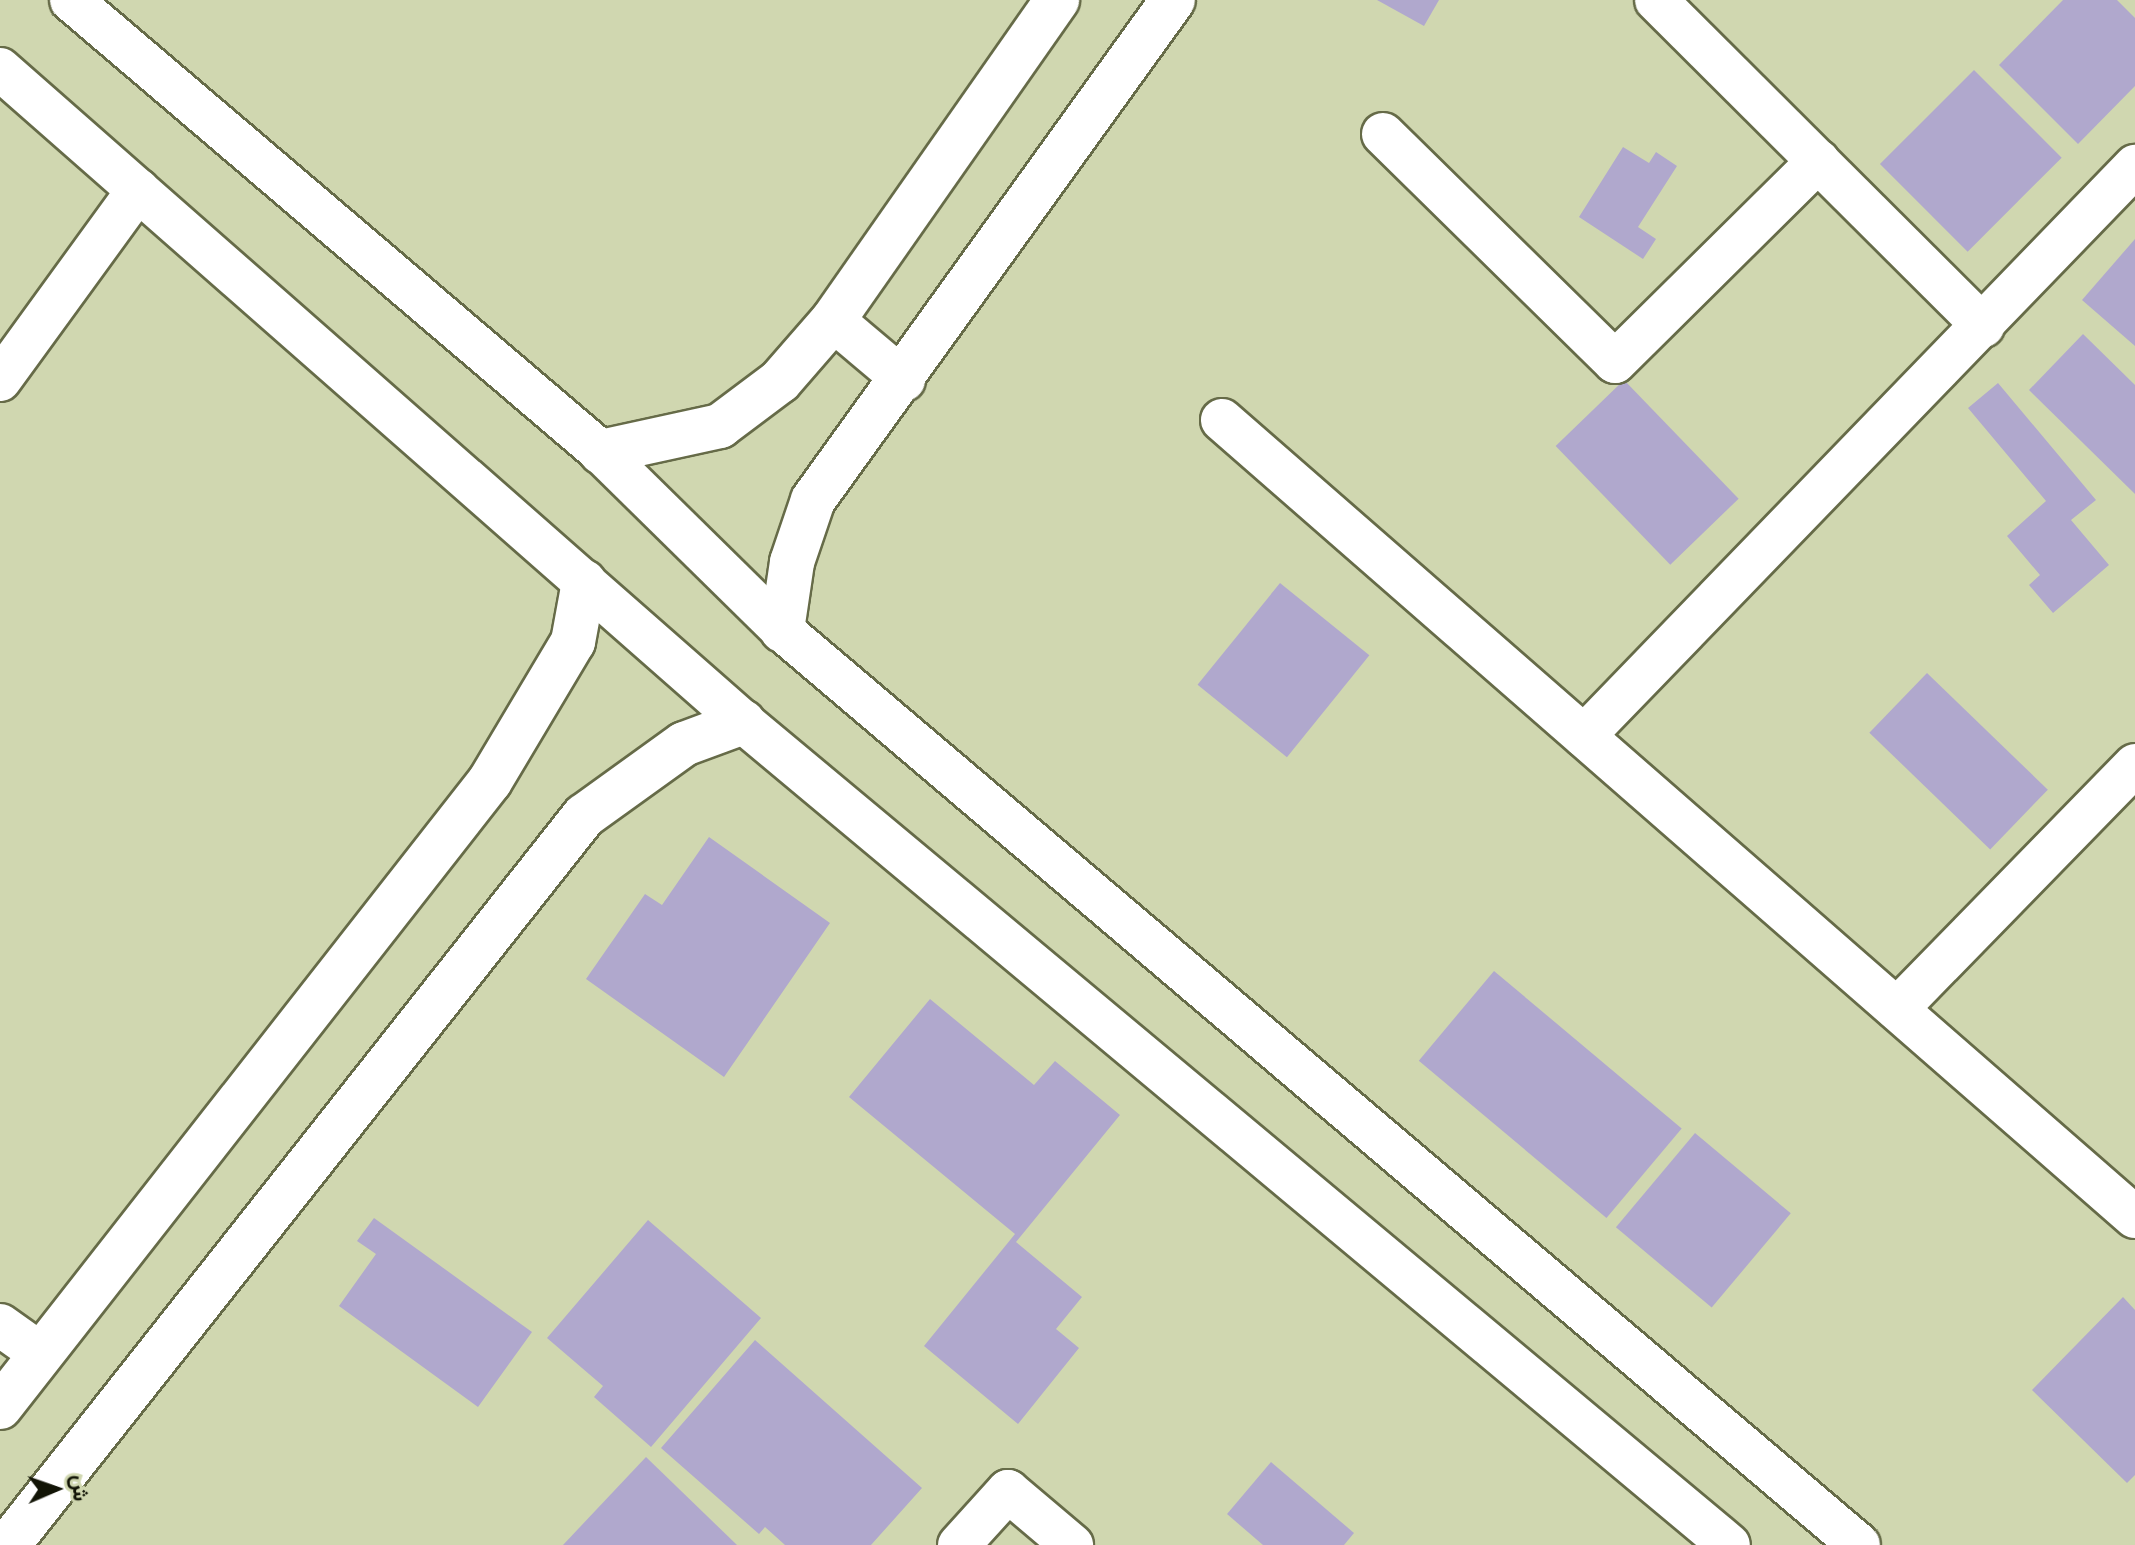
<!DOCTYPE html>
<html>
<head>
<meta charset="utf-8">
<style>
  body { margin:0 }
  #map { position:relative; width:2135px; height:1545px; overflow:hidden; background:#d0d7b0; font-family:"Fira Sans",Vazirmatn,sans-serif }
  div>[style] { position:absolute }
  .building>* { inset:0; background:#b0a8cd; transform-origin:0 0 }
  .roads { filter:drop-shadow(2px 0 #666b48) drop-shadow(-2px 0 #666b48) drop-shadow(0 2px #666b48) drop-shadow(0 -2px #666b48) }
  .minor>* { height:42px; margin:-21px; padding:0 21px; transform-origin:21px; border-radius:21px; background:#fff }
  .major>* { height:44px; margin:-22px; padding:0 22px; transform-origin:22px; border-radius:22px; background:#fff }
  span { translate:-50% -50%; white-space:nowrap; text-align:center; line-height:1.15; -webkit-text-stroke:8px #d0d7b0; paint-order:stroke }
  .north { position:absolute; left:16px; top:1449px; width:80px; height:80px; -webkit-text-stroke:6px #d0d7b0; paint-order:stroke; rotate:88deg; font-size:22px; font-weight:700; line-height:32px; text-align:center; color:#121406 }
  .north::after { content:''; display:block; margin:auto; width:28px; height:36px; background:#121406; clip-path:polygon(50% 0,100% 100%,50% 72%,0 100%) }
</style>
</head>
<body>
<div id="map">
  <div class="building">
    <div style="clip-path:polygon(1377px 0,1439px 0,1424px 26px)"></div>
    <div style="clip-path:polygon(2063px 0,2117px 0,2135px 18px,2135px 86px,2078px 144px,1999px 65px)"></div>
    <div style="left:1974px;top:70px;width:124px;height:133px;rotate:45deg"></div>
    <div style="clip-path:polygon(1623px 147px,1649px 163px,1656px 152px,1677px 166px,1638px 227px,1656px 239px,1643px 259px,1579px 217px)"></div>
    <div style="clip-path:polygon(2135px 239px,2135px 346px,2082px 300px)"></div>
    <div style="clip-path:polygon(2083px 334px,2135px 385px,2135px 494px,2029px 390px)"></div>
    <div style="left:1624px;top:380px;width:165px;height:95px;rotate:46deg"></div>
    <div style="clip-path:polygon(1998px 383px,2096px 500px,2071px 520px,2109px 565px,2053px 613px,2029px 585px,2040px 575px,2007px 536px,2046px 501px,1968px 408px)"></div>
    <div style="left:1280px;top:583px;width:115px;height:131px;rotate:39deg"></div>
    <div style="left:1927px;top:673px;width:168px;height:83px;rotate:44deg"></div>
    <div style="clip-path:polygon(709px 837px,830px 923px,724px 1077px,586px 979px,645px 894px,662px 905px)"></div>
    <div style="left:1494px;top:971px;width:245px;height:117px;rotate:40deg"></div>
    <div style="clip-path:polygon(930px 999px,1034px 1085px,1055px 1061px,1120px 1115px,1016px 1242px,1082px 1297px,1056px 1329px,1079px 1348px,1018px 1424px,924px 1346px,1015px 1234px,849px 1097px)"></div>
    <div style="left:1695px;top:1133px;width:125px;height:123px;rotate:40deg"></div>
    <div style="clip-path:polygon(374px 1218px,532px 1332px,478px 1407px,339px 1306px,376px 1254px,357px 1241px)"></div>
    <div style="clip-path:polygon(648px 1220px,761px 1318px,651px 1447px,594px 1397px,603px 1386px,547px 1338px)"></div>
    <div style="clip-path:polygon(2123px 1297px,2135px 1310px,2135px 1475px,2127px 1483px,2032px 1390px)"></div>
    <div style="clip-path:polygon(755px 1340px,922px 1488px,871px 1545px,785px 1545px,765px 1527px,759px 1534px,661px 1448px)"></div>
    <div style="clip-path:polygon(646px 1457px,737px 1545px,563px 1545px)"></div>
    <div style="clip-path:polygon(1271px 1462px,1354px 1533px,1344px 1545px,1263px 1545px,1227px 1514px)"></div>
  </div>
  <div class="roads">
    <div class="minor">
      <div style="left:71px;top:0;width:697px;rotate:40.46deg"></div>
      <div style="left:601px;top:452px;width:254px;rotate:44.5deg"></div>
      <div style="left:782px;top:630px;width:1413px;rotate:40.35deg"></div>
      <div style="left:1656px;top:0;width:462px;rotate:44.9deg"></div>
      <div style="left:0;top:69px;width:989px;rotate:41.31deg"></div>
      <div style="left:743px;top:722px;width:1284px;rotate:39.85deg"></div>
      <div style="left:1383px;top:134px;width:325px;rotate:44.5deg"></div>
      <div style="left:1615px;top:362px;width:286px;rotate:-44.7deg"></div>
      <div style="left:833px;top:320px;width:93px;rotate:40.2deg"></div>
      <div style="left:0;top:380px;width:235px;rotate:-54deg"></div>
      <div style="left:1222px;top:420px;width:1212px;rotate:41.12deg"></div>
      <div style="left:1584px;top:736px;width:793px;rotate:-45.97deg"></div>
      <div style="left:1897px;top:1009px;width:341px;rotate:-45.7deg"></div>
      <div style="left:0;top:1325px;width:50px;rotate:35.3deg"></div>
      <div style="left:959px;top:1545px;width:73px;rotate:-47.8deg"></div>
      <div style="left:1008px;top:1491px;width:84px;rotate:40.2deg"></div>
    </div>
    <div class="major">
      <div style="left:601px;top:452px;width:122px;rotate:-12.3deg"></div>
      <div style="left:720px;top:426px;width:75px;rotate:-36.9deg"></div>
      <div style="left:780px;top:381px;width:81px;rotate:-49deg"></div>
      <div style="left:833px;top:320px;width:391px;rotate:-55deg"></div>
      <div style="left:782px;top:630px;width:69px;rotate:-81.6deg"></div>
      <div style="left:792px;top:562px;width:65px;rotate:-71.3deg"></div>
      <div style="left:813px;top:500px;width:616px;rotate:-54.25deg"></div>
      <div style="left:0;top:1407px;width:795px;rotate:-51.95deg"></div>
      <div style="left:490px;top:781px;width:162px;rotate:-59.2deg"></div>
      <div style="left:573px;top:642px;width:61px;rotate:-79.6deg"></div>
      <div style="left:8px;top:1545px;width:929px;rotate:-51.69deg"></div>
      <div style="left:584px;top:816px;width:123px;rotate:-35.8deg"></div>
      <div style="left:684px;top:744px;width:63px;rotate:-20.4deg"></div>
    </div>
  </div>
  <div class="north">ش</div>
</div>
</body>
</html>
